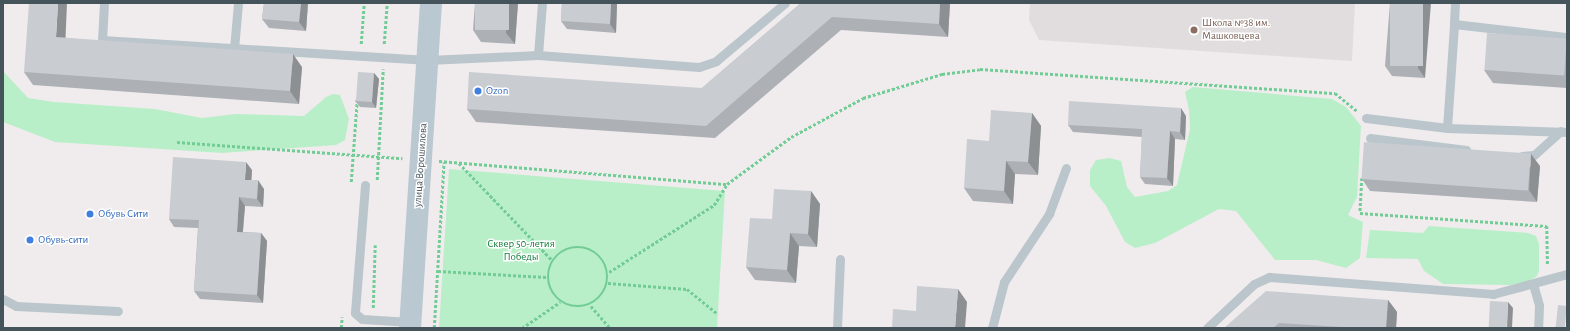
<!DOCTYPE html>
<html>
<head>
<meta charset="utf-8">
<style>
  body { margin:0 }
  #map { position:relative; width:1570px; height:331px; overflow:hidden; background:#f0eced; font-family:"Alegreya Sans",sans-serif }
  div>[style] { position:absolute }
  .education>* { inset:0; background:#e1dddf }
  .green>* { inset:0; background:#b9efc8 }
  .path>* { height:2.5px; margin-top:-1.25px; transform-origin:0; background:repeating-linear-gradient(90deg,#71cd95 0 3px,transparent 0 5px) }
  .path>.ring { margin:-1.25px; padding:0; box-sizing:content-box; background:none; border:2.5px solid #71cd95; border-radius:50% }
  .service>* { height:9px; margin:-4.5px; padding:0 4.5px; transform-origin:4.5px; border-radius:4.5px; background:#bbc6cc }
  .secondary>* { height:22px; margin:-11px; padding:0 11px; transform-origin:11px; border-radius:11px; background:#bac8d1 }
  .wall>* { inset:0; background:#adb0b5 }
  .shaded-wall>* { inset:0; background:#8d9093 }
  .building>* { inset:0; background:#c9cdd2; transform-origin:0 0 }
  .dots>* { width:11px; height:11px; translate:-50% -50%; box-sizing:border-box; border:2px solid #fff; border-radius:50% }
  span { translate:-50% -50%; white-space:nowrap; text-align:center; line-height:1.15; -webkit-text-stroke:3px #fff; paint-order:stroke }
  .education-label { font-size:11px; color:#785e54 }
  .left { translate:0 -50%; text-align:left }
  .shop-label { font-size:11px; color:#366cbe }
  .street-label { font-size:11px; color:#45535a }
  .park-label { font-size:11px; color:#157c3d }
  .frame { position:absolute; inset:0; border:4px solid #45535a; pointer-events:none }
</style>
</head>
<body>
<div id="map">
  <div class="education">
    <div style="clip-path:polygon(1030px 3px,1355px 3px,1352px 61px,1039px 40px,1029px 20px)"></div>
  </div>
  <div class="green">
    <div style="clip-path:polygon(3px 71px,28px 98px,54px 102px,155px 109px,202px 118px,236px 114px,304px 116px,326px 97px,333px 94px,340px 95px,349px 119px,345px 140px,336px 145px,222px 153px,55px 142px,3px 122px)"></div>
    <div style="clip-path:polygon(1193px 87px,1332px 99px,1346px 107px,1361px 126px,1357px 197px,1348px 215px,1363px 222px,1360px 258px,1346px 268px,1316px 260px,1275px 260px,1236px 211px,1219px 209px,1155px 243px,1135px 248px,1125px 242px,1106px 206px,1090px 186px,1090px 170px,1096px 160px,1110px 158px,1121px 161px,1127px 187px,1135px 197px,1168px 191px,1177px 185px,1190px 129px,1189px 110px,1185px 92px)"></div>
    <div style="clip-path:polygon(449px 169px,725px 191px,717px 328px,439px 328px)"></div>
    <div style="clip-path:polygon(1429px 226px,1528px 233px,1536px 236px,1539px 244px,1539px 271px,1536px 277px,1526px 282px,1510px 285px,1443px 284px,1424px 271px,1418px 259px,1366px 258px,1370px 230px,1423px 233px)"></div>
  </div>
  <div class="path">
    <div style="left:361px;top:44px;width:41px;rotate:-85.8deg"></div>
    <div style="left:384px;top:44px;width:41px;rotate:-85.8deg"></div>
    <div style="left:177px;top:142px;width:226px;rotate:4.1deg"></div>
    <div style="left:439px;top:161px;width:289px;rotate:4.6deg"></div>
    <div style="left:727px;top:184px;width:79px;rotate:-36.3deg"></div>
    <div style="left:791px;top:137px;width:82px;rotate:-28.4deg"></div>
    <div style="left:863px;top:98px;width:83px;rotate:-16.9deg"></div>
    <div style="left:942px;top:74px;width:38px;rotate:-7deg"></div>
    <div style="left:980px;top:69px;width:356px;rotate:3.9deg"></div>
    <div style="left:1335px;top:93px;width:28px;rotate:39deg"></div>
    <div style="left:459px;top:163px;width:134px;rotate:46.2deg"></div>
    <div style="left:1362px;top:178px;width:35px;rotate:93deg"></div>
    <div style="left:1360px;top:213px;width:187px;rotate:4deg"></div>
    <div style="left:1547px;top:226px;width:39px;rotate:89deg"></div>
    <div style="left:377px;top:180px;width:111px;rotate:-86.9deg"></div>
    <div style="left:351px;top:182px;width:81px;rotate:-85.8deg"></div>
    <div class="ring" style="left:548px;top:247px;width:57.5px;height:57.5px"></div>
    <div style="left:438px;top:271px;width:109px;rotate:3.2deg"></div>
    <div style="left:609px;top:272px;width:125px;rotate:-32.5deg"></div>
    <div style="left:714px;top:205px;width:25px;rotate:-58deg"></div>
    <div style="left:608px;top:283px;width:79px;rotate:4.3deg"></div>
    <div style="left:687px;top:289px;width:40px;rotate:39deg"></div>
    <div style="left:591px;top:306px;width:29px;rotate:49deg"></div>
    <div style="left:373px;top:308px;width:63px;rotate:-88.2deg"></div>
    <div style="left:341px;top:328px;width:11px;rotate:-85deg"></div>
    <div style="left:434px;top:328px;width:166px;rotate:-86.6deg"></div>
    <div style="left:522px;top:328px;width:46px;rotate:-34.4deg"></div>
  </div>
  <div class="service">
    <div style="left:104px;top:3px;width:37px;rotate:93deg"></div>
    <div style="left:102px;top:40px;width:327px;rotate:3.5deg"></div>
    <div style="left:428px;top:60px;width:110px;rotate:-2.6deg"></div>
    <div style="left:538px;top:55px;width:161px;rotate:4.3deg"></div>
    <div style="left:699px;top:67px;width:18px;rotate:-19deg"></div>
    <div style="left:716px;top:61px;width:90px;rotate:-40deg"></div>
    <div style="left:1455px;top:3px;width:21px;rotate:93deg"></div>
    <div style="left:1454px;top:24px;width:114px;rotate:6.6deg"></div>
    <div style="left:234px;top:49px;width:46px;rotate:-85deg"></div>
    <div style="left:538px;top:55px;width:52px;rotate:-85.6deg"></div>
    <div style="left:1366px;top:118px;width:82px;rotate:7deg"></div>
    <div style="left:1447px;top:128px;width:120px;rotate:1.9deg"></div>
    <div style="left:1447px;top:128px;width:104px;rotate:-86.1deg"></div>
    <div style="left:1370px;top:138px;width:97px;rotate:7.1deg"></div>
    <div style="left:1522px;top:156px;width:12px;rotate:-5deg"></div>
    <div style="left:1534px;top:155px;width:36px;rotate:-42deg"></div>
    <div style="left:365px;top:185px;width:128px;rotate:94.5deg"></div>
    <div style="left:355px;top:313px;width:9px;rotate:41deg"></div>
    <div style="left:362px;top:319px;width:48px;rotate:3.6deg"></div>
    <div style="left:1533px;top:284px;width:22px;rotate:74deg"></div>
    <div style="left:1539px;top:305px;width:23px;rotate:92deg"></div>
    <div style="left:3px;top:299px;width:15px;rotate:28deg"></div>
    <div style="left:16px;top:306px;width:102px;rotate:2.8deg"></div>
    <div style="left:837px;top:328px;width:69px;rotate:-87.5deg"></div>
    <div style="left:992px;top:328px;width:48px;rotate:-75.4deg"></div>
    <div style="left:1004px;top:282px;width:82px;rotate:-56.5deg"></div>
    <div style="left:1049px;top:214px;width:49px;rotate:-69.7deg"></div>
    <div style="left:1207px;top:328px;width:64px;rotate:-43.1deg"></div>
    <div style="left:1254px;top:284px;width:17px;rotate:-25deg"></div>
    <div style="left:1269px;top:277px;width:225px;rotate:4.3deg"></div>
    <div style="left:1493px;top:294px;width:77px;rotate:-15.1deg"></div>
  </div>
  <div class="secondary">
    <div style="left:410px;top:328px;width:326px;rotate:-86.3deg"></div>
  </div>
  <div class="wall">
    <div style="clip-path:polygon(264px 3px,308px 3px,306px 31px,269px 28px,262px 19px)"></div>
    <div style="clip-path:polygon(475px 3px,518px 3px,515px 44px,481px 42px,473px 30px)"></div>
    <div style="clip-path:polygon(562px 3px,617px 3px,616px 33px,567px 29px,561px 21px)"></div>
    <div style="clip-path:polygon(801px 3px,950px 3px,948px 37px,841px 30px,715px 138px,476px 122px,467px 109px,702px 88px)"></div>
    <div style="clip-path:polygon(1390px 3px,1425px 78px,1392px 76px,1385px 66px)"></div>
    <div style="clip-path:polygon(66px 38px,302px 67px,299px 104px,33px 85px,24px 72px)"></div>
    <div style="clip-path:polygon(1567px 39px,1567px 88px,1493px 83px,1484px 70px)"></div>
    <div style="clip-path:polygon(374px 73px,379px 79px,376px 108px,360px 107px,355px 101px)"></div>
    <div style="clip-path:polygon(1032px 113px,1041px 126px,1038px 175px,1015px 174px,1013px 204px,973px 201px,964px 188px,989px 141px)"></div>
    <div style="clip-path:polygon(1186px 116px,1185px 140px,1175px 139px,1173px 186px,1145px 184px,1140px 177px,1142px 137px,1073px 132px,1068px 125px)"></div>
    <div style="clip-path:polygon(1540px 166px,1537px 202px,1370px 191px,1362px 179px)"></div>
    <div style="clip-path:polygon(252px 170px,251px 180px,264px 189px,263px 207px,245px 206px,243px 232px,261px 233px,267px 241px,263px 303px,200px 299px,194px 291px,198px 228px,174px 227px,169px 219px)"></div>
    <div style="clip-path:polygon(811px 191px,820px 204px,817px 247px,799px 246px,796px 283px,755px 280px,746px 267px,772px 219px)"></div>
    <div style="clip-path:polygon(1388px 300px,1397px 312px,1396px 328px,1224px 328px)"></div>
  </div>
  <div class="shaded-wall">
    <div style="clip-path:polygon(58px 3px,67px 3px,65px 50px,56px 37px)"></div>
    <div style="clip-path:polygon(301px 3px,308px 3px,306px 31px,299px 22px)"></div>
    <div style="clip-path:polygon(509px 3px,518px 3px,515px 44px,506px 33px)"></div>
    <div style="clip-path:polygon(611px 3px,617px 3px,616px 33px,610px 24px)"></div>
    <div style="clip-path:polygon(940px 3px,950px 3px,948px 37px,939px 24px)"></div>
    <div style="clip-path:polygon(1423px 3px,1431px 3px,1425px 78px,1418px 68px)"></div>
    <div style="clip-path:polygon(293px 54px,302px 67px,299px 104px,290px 91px)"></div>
    <div style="clip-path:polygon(374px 73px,379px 79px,376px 108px,372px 102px)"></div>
    <div style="clip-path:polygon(1181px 108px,1186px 116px,1185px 140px,1180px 132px)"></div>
    <div style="clip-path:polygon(1032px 113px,1041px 126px,1038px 175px,1028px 162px)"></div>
    <div style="clip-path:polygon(1170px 131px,1175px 139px,1173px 186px,1167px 178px)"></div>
    <div style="clip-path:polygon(1531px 154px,1540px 166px,1537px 202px,1529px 190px)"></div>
    <div style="clip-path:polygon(1006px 161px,1015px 174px,1013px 204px,1004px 191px)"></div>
    <div style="clip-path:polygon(246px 162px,252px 170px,251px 188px,245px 180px)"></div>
    <div style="clip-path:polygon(258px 180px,264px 189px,263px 207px,257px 199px)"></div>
    <div style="clip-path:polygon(811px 191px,820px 204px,817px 247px,808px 234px)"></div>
    <div style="clip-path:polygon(239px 197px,245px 206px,242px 240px,237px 232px)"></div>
    <div style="clip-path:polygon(261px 233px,267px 241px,263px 303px,257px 295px)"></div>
    <div style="clip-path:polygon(790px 233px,799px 246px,796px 283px,787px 270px)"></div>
    <div style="clip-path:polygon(958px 289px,967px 302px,965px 328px,955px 328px)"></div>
    <div style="clip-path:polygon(1388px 300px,1397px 312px,1396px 328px,1386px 328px)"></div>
    <div style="clip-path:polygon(1508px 302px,1513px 308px,1512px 328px,1507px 328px)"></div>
  </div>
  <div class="building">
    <div style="clip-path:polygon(29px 3px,58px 3px,56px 37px,293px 54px,290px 91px,24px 72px)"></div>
    <div style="clip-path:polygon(264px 3px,301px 3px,299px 22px,262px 19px)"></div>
    <div style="left:475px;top:3px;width:34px;height:27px"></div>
    <div style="clip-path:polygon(562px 3px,611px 3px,610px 24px,561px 21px)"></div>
    <div style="clip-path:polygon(801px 3px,940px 3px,939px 24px,832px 17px,706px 126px,467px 109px,469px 72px,702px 88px)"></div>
    <div style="left:1390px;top:3px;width:33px;height:63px"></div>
    <div style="left:1487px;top:33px;width:80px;height:37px;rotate:4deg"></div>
    <div style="left:358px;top:72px;width:16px;height:29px;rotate:4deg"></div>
    <div style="clip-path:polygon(1069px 101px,1181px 108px,1180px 132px,1170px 131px,1167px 178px,1140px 177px,1142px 129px,1068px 125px)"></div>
    <div style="clip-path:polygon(991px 110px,1032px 113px,1028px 162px,1006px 161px,1004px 191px,964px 188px,967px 139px,989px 141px)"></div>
    <div style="left:1364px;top:142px;width:167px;height:37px;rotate:4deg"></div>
    <div style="clip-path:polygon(173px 157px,246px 162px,245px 180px,258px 180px,257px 199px,239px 197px,237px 232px,261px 233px,257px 295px,194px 291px,199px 220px,169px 219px)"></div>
    <div style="clip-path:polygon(774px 189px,811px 191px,808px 234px,790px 233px,787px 270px,746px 267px,750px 218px,772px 219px)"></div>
    <div style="clip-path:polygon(917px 286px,958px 289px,955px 328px,892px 328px,893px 309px,916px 311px)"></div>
    <div style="clip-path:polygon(1266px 291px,1388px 300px,1386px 328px,1357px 328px,1279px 323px,1273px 328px,1224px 328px)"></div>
    <div style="left:1490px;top:301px;width:18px;height:27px;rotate:3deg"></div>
    <div style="left:1558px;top:305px;width:9px;height:23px;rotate:6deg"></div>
  </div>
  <div class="dots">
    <div style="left:1194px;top:30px;background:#8d6e63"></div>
    <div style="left:478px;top:91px;background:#3f7fe0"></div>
    <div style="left:90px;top:214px;background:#3f7fe0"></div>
    <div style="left:30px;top:240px;background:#3f7fe0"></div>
  </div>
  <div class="education-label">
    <span class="left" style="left:1202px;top:30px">Школа №38 им.<br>Машковцева</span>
  </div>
  <div class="shop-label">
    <span class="left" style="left:486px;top:91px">Ozon</span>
    <span class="left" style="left:98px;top:214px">Обувь Сити</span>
    <span class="left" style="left:38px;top:240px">Обувь-сити</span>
  </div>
  <div class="street-label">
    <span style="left:421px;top:165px;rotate:-86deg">улица Ворошилова</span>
  </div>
  <div class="park-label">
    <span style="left:521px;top:251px">Сквер 50-летия<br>Победы</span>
  </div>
  <div class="frame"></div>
</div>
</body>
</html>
